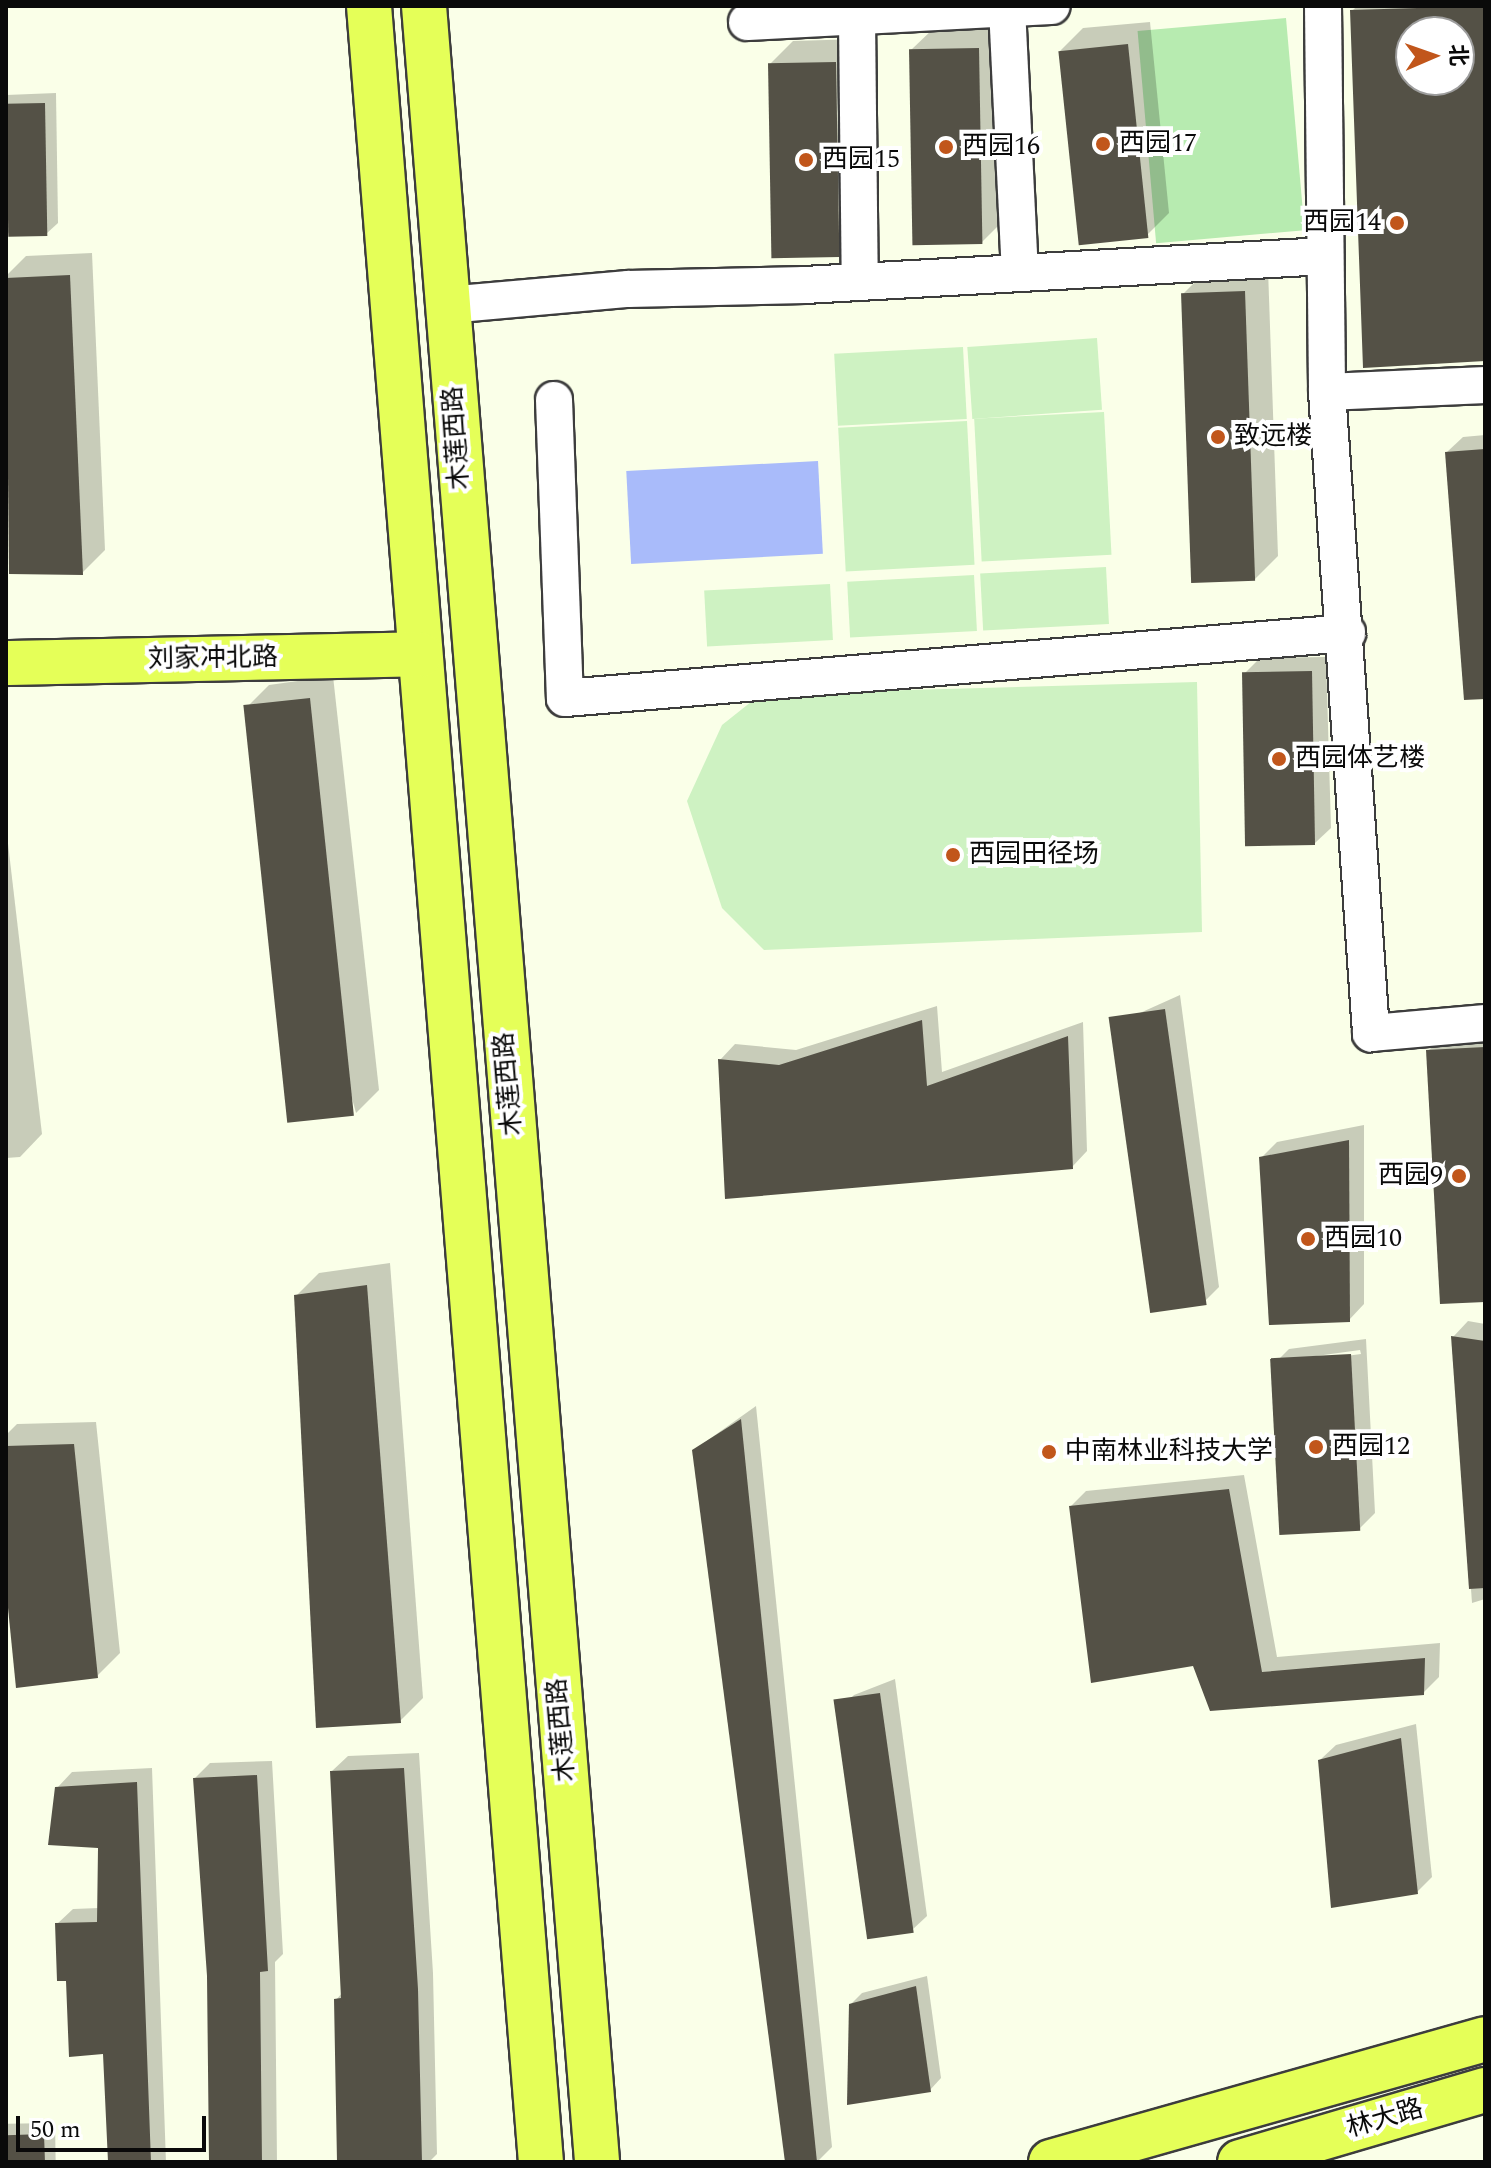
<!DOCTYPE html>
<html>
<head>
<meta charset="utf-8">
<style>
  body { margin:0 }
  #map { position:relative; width:1491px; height:2168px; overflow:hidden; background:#faffe8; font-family:Spectral,"Noto Sans SC",serif }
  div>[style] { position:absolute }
  .green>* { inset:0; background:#b7ebb0; transform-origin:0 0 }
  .pitch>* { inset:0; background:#cef2c2; transform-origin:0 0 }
  .water>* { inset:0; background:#a9bbfa; transform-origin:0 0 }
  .shadow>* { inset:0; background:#0003; transform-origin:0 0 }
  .building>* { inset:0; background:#545146; transform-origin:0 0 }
  .roads { filter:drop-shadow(2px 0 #3d3d3d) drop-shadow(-2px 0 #3d3d3d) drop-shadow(0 2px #3d3d3d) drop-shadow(0 -2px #3d3d3d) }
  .minor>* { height:36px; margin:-18px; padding:0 18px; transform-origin:18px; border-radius:18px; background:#fff }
  .major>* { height:44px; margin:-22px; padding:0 22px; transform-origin:22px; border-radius:22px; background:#e5ff58 }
  .dots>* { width:22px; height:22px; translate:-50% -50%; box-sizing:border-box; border:4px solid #fff; border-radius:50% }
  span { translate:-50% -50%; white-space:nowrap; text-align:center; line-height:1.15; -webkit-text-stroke:8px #fff; paint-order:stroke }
  .poi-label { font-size:26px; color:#0a0a0a }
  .left { translate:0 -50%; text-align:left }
  .right { translate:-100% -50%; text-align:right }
  .street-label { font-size:26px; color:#0a0a0a }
  .frame { position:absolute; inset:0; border:8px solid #0a0a0a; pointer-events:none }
  .north { position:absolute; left:1395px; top:16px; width:80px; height:80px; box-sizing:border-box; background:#fff; border:2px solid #9d9d9d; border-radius:50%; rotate:88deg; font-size:22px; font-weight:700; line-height:32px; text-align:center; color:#0a0a0a }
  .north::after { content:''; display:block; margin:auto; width:28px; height:36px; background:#c1561b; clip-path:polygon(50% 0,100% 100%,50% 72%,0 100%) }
  .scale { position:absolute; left:16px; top:2116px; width:190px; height:36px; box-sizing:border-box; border:4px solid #0a0a0a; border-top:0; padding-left:10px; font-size:24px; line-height:28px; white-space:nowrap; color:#0a0a0a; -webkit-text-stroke:6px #fff; paint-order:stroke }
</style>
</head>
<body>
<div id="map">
  <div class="green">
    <div style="left:1286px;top:18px;width:213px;height:149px;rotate:85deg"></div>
  </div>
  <div class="pitch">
    <div style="left:1097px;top:338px;width:72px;height:130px;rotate:86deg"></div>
    <div style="left:963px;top:347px;width:72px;height:129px;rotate:87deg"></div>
    <div style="left:1104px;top:412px;width:143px;height:130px;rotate:87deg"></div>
    <div style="left:967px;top:421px;width:144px;height:129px;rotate:87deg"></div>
    <div style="left:1106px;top:567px;width:57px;height:126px;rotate:87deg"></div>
    <div style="left:974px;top:575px;width:56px;height:127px;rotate:87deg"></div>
    <div style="left:830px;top:584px;width:56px;height:126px;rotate:87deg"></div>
    <div style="clip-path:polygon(1197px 682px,1202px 932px,764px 950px,722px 908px,687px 801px,722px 725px,761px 694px)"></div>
  </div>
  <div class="water">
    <div style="left:818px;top:461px;width:93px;height:192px;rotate:87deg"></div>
  </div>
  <div class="shadow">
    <div style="clip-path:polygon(evenodd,1357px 6px,1485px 6px,1485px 360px,1352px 11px,1357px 6px,1411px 32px,1459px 32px,1459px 80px,1411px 80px,1411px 32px)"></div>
    <div style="clip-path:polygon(1150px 22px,1169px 213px,1146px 236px,1060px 51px,1083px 28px)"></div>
    <div style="clip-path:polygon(1001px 26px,1005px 219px,982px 242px,911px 50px,934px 28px)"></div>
    <div style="clip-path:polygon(859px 39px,861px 232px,838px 255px,770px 64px,793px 41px)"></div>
    <div style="clip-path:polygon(56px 93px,58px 223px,46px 234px,6px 233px,6px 95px)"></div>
    <div style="clip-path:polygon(92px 253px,105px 550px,82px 573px,11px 572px,6px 276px,26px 256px)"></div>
    <div style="clip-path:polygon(1268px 269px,1278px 556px,1255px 579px,1183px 294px,1206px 271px)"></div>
    <div style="clip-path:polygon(1485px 435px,1485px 697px,1447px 452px,1463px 437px)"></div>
    <div style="clip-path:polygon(1326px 657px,1331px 828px,1315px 843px,1244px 674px,1260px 658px)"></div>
    <div style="clip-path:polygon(333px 676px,379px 1090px,356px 1113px,246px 708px,269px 685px)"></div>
    <div style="clip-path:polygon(7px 835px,42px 1134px,20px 1157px,6px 1158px)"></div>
    <div style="clip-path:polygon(1180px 995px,1219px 1287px,1203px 1303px,1115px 1033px,1131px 1017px)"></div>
    <div style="clip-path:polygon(937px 1006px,942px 1072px,1083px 1022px,1087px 1151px,1072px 1167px,720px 1060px,735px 1044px,796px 1050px)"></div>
    <div style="clip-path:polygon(1485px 1033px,1485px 1300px,1428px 1051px,1444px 1036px)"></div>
    <div style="clip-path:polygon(1364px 1125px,1364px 1304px,1349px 1320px,1261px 1158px,1277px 1142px)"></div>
    <div style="clip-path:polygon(390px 1263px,423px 1698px,400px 1721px,296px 1296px,319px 1273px)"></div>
    <div style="clip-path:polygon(1468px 1321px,1485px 1324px,1485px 1599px,1472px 1603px,1453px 1337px)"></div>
    <div style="clip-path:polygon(evenodd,1366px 1339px,1375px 1513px,1359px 1529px,1273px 1365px,1289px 1349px,1366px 1339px,1360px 1350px,1361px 1354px,1287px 1364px,1287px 1360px,1360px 1350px)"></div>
    <div style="clip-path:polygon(756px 1406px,832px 2147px,817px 2162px,787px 2162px,694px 1450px)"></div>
    <div style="clip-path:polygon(96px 1422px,120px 1653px,97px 1676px,6px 1568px,6px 1435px,17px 1424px)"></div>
    <div style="clip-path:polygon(1244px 1475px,1277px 1657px,1440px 1643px,1439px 1677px,1423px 1693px,1195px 1664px,1071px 1506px,1086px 1491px)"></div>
    <div style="clip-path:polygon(895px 1679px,927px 1916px,911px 1931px,838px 1711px,854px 1695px)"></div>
    <div style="clip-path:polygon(1416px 1724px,1432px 1877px,1417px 1892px,1320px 1760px,1336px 1745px)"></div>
    <div style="clip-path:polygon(419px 1753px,433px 1973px,437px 2154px,429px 2162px,339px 2162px,336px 2000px,342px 1993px,332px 1771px,348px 1756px)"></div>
    <div style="clip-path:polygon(272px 1761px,283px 1954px,275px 1962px,277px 2162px,211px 2162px,209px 1976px,195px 1778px,210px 1763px)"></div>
    <div style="clip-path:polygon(152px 1768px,166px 2162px,110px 2162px,105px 2052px,68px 1978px,57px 1924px,73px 1909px,99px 1908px,100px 1846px,57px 1788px,72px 1772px)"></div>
    <div style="clip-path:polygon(927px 1976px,941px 2078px,930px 2090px,850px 2005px,862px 1993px)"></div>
    <div style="left:55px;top:2123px;width:39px;height:49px;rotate:89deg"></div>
  </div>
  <div class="building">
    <div style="clip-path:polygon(evenodd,1485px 6px,1485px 361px,1363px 368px,1350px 10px,1485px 6px,1411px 32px,1464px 32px,1466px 80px,1411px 80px,1411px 32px)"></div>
    <div style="left:1128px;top:44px;width:195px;height:70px;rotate:84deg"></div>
    <div style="left:979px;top:48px;width:196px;height:70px;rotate:89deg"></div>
    <div style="left:836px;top:62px;width:195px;height:68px;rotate:89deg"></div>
    <div style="left:45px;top:103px;width:133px;height:39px;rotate:89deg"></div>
    <div style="clip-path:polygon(70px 275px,83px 575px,9px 574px,6px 278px)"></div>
    <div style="left:1245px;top:291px;width:290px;height:64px;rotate:88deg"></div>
    <div style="clip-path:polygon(1485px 449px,1485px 699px,1464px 700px,1445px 452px)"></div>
    <div style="left:1312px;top:671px;width:174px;height:70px;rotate:89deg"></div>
    <div style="left:310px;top:698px;width:420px;height:67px;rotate:84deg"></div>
    <div style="left:1165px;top:1009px;width:299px;height:57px;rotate:82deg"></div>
    <div style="clip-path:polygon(922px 1020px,927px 1086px,1068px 1036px,1073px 1169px,725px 1199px,718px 1059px,779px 1065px)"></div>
    <div style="clip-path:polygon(1485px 1047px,1485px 1302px,1440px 1304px,1426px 1050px)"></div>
    <div style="clip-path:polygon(1349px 1140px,1350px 1322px,1269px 1325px,1259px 1157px)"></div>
    <div style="clip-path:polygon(367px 1285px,401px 1723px,316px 1728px,294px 1295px)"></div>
    <div style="clip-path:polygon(1451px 1336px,1485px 1341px,1485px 1588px,1469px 1589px)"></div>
    <div style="left:1351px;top:1354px;width:177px;height:81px;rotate:87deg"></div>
    <div style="clip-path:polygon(741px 1419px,817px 2162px,785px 2162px,692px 1450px)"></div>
    <div style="clip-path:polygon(74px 1444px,98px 1678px,16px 1688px,6px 1588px,6px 1446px)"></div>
    <div style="clip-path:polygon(1229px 1489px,1262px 1672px,1425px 1658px,1424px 1695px,1210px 1711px,1193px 1666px,1091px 1683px,1069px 1506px)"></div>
    <div style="left:880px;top:1693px;width:242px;height:47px;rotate:82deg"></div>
    <div style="clip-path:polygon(1401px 1738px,1418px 1894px,1331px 1908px,1318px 1760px)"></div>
    <div style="clip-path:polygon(404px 1768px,418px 1989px,422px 2162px,337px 2162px,334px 1999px,341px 1998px,330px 1771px)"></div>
    <div style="clip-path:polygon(257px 1775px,268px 1971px,260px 1972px,262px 2162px,209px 2162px,207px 1976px,193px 1778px)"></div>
    <div style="clip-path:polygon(137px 1782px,151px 2162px,108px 2162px,103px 2054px,69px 2057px,66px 1981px,57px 1981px,55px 1923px,97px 1922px,98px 1848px,48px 1845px,55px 1787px)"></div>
    <div style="clip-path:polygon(916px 1986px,931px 2092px,847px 2105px,849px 2004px)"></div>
    <div style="left:44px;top:2134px;width:28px;height:38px;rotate:88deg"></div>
  </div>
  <div class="roads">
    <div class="minor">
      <div style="left:1323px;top:6px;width:386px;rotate:89.4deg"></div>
      <div style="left:1327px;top:392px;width:643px;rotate:86.07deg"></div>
      <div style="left:1371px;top:1033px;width:114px;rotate:-5deg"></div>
      <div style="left:1007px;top:8px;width:265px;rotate:87.2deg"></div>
      <div style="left:857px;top:17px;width:265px;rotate:89.4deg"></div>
      <div style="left:747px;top:22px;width:305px;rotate:-3deg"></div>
      <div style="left:447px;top:305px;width:182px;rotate:-5.1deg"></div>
      <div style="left:628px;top:289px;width:177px;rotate:-1.3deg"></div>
      <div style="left:805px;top:285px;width:521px;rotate:-3.19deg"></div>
      <div style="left:1327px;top:392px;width:158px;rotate:-2.5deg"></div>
      <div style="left:554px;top:400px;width:298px;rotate:87.9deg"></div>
      <div style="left:565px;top:698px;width:785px;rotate:-4.75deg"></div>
    </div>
    <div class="major">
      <div style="left:369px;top:6px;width:2163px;rotate:85.44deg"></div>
      <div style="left:424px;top:6px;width:2163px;rotate:85.41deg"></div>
      <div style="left:6px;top:663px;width:414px;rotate:-1.2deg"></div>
      <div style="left:1051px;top:2162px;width:451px;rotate:-15.8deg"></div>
      <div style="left:1240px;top:2162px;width:255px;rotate:-16.4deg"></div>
    </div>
  </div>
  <div class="dots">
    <div style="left:1103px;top:144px;background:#c1561b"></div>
    <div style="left:946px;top:147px;background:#c1561b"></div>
    <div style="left:806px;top:160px;background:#c1561b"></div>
    <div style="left:1397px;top:223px;background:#c1561b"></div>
    <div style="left:1218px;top:437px;background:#c1561b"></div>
    <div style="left:1279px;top:759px;background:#c1561b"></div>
    <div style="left:953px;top:855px;background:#c1561b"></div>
    <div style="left:1459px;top:1176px;background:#c1561b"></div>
    <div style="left:1308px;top:1239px;background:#c1561b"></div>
    <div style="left:1316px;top:1447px;background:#c1561b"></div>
    <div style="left:1049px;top:1452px;background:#c1561b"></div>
  </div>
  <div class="poi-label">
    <span class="left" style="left:1119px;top:144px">西园17</span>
    <span class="left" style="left:962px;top:147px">西园16</span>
    <span class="left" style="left:822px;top:160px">西园15</span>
    <span class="right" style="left:1381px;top:223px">西园14</span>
    <span class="left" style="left:1234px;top:437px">致远楼</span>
    <span class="left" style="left:1295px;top:759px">西园体艺楼</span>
    <span class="left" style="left:969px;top:855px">西园田径场</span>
    <span class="right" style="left:1443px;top:1176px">西园9</span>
    <span class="left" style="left:1324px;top:1239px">西园10</span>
    <span class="left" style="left:1332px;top:1447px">西园12</span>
    <span class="left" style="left:1065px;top:1452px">中南林业科技大学</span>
  </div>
  <div class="street-label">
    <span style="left:457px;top:438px;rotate:-94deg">木莲西路</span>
    <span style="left:213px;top:659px;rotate:-1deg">刘家冲北路</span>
    <span style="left:509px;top:1084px;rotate:-95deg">木莲西路</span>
    <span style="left:562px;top:1730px;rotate:-95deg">木莲西路</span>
    <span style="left:1385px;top:2119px;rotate:-16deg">林大路</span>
  </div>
  <div class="frame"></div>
  <div class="north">北</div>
  <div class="scale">50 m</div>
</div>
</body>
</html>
